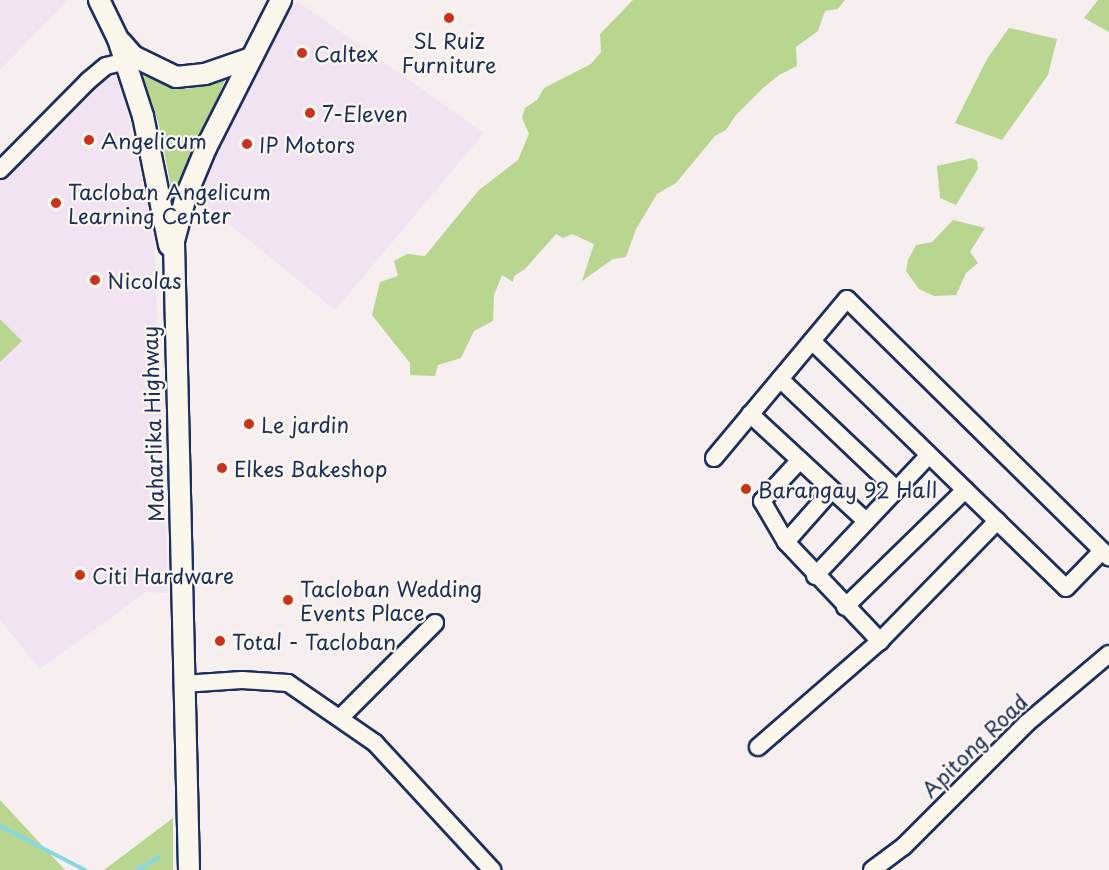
<!DOCTYPE html>
<html>
<head>
<meta charset="utf-8">
<style>
  body { margin:0 }
  #map { position:relative; width:1109px; height:870px; overflow:hidden; background:#f7eeef; font-family:"Playpen Sans",sans-serif }
  div>[style] { position:absolute }
  .built>* { inset:0; background:#f2e3f2 }
  .green>* { inset:0; background:#b8d68f }
  .stream>* { height:4px; margin:-2px; padding:0 2px; transform-origin:2px; border-radius:2px; background:#87d6e3 }
  .roads { filter:drop-shadow(2px 0 #1b2f5e) drop-shadow(-2px 0 #1b2f5e) drop-shadow(0 2px #1b2f5e) drop-shadow(0 -2px #1b2f5e) }
  .minor>* { height:16px; margin:-8px; padding:0 8px; transform-origin:8px; border-radius:8px; background:#fbf7ec }
  .major>* { height:20px; margin:-10px; padding:0 10px; transform-origin:10px; border-radius:10px; background:#fbf7ec }
  .dots>* { width:16px; height:16px; translate:-50% -50%; box-sizing:border-box; border:3px solid #fbf7ec; border-radius:50% }
  span { translate:-50% -50%; white-space:nowrap; text-align:center; line-height:1.15; -webkit-text-stroke:4.5px #fbf7ec; paint-order:stroke }
  .poi-label { font-size:21px; color:#1b2f5e }
  .left { translate:0 -50%; text-align:left }
  .street-label { font-size:21px; color:#1b2f5e }
</style>
</head>
<body>
<div id="map">
  <div class="built">
    <div style="clip-path:polygon(0 0,68px 0,0 70px)"></div>
    <div style="clip-path:polygon(297px 1px,484px 133px,335px 310px,197px 198px,236px 105px)"></div>
    <div style="clip-path:polygon(117px 66px,154px 235px,168px 593px,146px 592px,40px 669px,0 620px,0 362px,21px 341px,0 319px,0 180px)"></div>
  </div>
  <div class="green">
    <div style="clip-path:polygon(633px 0,845px 0,838px 9px,825px 11px,818px 31px,796px 47px,797px 66px,779px 75px,763px 88px,736px 115px,726px 130px,715px 136px,676px 183px,657px 194px,636px 229px,626px 257px,613px 259px,582px 281px,594px 244px,572px 234px,563px 238px,556px 234px,525px 269px,514px 276px,513px 282px,502px 275px,494px 295px,493px 321px,474px 331px,461px 358px,438px 365px,435px 376px,410px 375px,410px 363px,372px 315px,380px 282px,398px 276px,394px 261px,407px 254px,425px 256px,479px 190px,518px 160px,529px 134px,522px 118px,525px 108px,537px 100px,544px 88px,591px 64px,601px 52px,600px 34px)"></div>
    <div style="clip-path:polygon(1098px 0,1109px 0,1109px 32px,1084px 18px)"></div>
    <div style="clip-path:polygon(1009px 28px,1057px 39px,1048px 75px,1002px 140px,955px 123px,987px 59px)"></div>
    <div style="clip-path:polygon(143px 76px,186px 89px,225px 80px,174px 203px,159px 125px)"></div>
    <div style="clip-path:polygon(972px 158px,977px 161px,978px 169px,956px 205px,940px 198px,937px 166px)"></div>
    <div style="clip-path:polygon(953px 220px,985px 228px,970px 252px,978px 263px,966px 273px,956px 295px,934px 296px,919px 289px,906px 271px,908px 260px,916px 245px,932px 242px)"></div>
    <div style="clip-path:polygon(0 319px,22px 341px,0 362px)"></div>
    <div style="clip-path:polygon(0 800px,65px 870px,0 870px)"></div>
    <div style="clip-path:polygon(173px 818px,173px 870px,104px 870px)"></div>
  </div>
  <div class="stream">
    <div style="left:0;top:826px;width:96px;rotate:27.4deg"></div>
    <div style="left:138px;top:870px;width:25px;rotate:-32deg"></div>
  </div>
  <div class="roads">
    <div class="minor">
      <div style="left:0;top:170px;width:125px;rotate:-45.3deg"></div>
      <div style="left:88px;top:81px;width:23px;rotate:-40deg"></div>
      <div style="left:106px;top:66px;width:21px;rotate:-14deg"></div>
      <div style="left:812px;top:341px;width:354px;rotate:44.2deg"></div>
      <div style="left:1066px;top:588px;width:52px;rotate:-45.8deg"></div>
      <div style="left:780px;top:379px;width:160px;rotate:43.5deg"></div>
      <div style="left:750px;top:414px;width:158px;rotate:42.7deg"></div>
      <div style="left:714px;top:458px;width:207px;rotate:-50.1deg"></div>
      <div style="left:847px;top:299px;width:368px;rotate:44.6deg"></div>
      <div style="left:800px;top:460px;width:56px;rotate:132.8deg"></div>
      <div style="left:762px;top:501px;width:48px;rotate:59.7deg"></div>
      <div style="left:786px;top:542px;width:137px;rotate:46.5deg"></div>
      <div style="left:786px;top:542px;width:69px;rotate:-48.5deg"></div>
      <div style="left:815px;top:576px;width:166px;rotate:-46.7deg"></div>
      <div style="left:845px;top:607px;width:168px;rotate:-44.3deg"></div>
      <div style="left:183px;top:684px;width:59px;rotate:-3.9deg"></div>
      <div style="left:242px;top:680px;width:46px;rotate:3.7deg"></div>
      <div style="left:288px;top:683px;width:106px;rotate:34.6deg"></div>
      <div style="left:375px;top:743px;width:173px;rotate:47.3deg"></div>
      <div style="left:341px;top:717px;width:133px;rotate:-45deg"></div>
      <div style="left:758px;top:747px;width:162px;rotate:-41deg"></div>
      <div style="left:880px;top:641px;width:168px;rotate:-45.7deg"></div>
      <div style="left:872px;top:870px;width:39px;rotate:-37deg"></div>
      <div style="left:903px;top:847px;width:175px;rotate:-45deg"></div>
      <div style="left:1027px;top:723px;width:107px;rotate:-40.1deg"></div>
    </div>
    <div class="major">
      <div style="left:99px;top:0;width:43px;rotate:64deg"></div>
      <div style="left:118px;top:39px;width:81px;rotate:72deg"></div>
      <div style="left:143px;top:116px;width:132px;rotate:78.6deg"></div>
      <div style="left:121px;top:42px;width:18px;rotate:49deg"></div>
      <div style="left:133px;top:56px;width:48px;rotate:26deg"></div>
      <div style="left:176px;top:77px;width:29px;rotate:-6deg"></div>
      <div style="left:205px;top:74px;width:46px;rotate:-19.2deg"></div>
      <div style="left:189px;top:870px;width:629px;rotate:-91.37deg"></div>
      <div style="left:174px;top:241px;width:47px;rotate:-75.1deg"></div>
      <div style="left:186px;top:196px;width:52px;rotate:-67.4deg"></div>
      <div style="left:206px;top:148px;width:166px;rotate:-63.1deg"></div>
    </div>
  </div>
  <div class="dots">
    <div style="left:449px;top:18px;background:#c8321e"></div>
    <div style="left:302px;top:53px;background:#c8321e"></div>
    <div style="left:310px;top:113px;background:#c8321e"></div>
    <div style="left:89px;top:140px;background:#c8321e"></div>
    <div style="left:247px;top:144px;background:#c8321e"></div>
    <div style="left:56px;top:203px;background:#c8321e"></div>
    <div style="left:95px;top:280px;background:#c8321e"></div>
    <div style="left:249px;top:424px;background:#c8321e"></div>
    <div style="left:222px;top:468px;background:#c8321e"></div>
    <div style="left:746px;top:489px;background:#c8321e"></div>
    <div style="left:80px;top:575px;background:#c8321e"></div>
    <div style="left:288px;top:600px;background:#c8321e"></div>
    <div style="left:220px;top:641px;background:#c8321e"></div>
  </div>
  <div class="poi-label">
    <span style="left:449px;top:52px">SL Ruiz<br>Furniture</span>
    <span class="left" style="left:314px;top:53px">Caltex</span>
    <span class="left" style="left:322px;top:113px">7-Eleven</span>
    <span class="left" style="left:101px;top:140px">Angelicum</span>
    <span class="left" style="left:259px;top:144px">IP Motors</span>
    <span class="left" style="left:68px;top:203px">Tacloban Angelicum<br>Learning Center</span>
    <span class="left" style="left:107px;top:280px">Nicolas</span>
    <span class="left" style="left:261px;top:424px">Le jardin</span>
    <span class="left" style="left:234px;top:468px">Elkes Bakeshop</span>
    <span class="left" style="left:758px;top:489px">Barangay 92 Hall</span>
    <span class="left" style="left:92px;top:575px">Citi Hardware</span>
    <span class="left" style="left:300px;top:600px">Tacloban Wedding<br>Events Place</span>
    <span class="left" style="left:232px;top:641px">Total - Tacloban</span>
  </div>
  <div class="street-label">
    <span style="left:152px;top:424px;rotate:-92deg">Maharlika Highway</span>
    <span style="left:974px;top:745px;rotate:-44deg">Apitong Road</span>
  </div>
</div>
</body>
</html>
